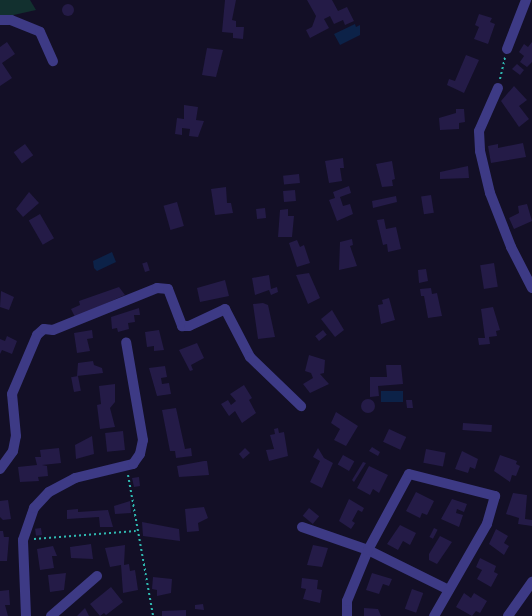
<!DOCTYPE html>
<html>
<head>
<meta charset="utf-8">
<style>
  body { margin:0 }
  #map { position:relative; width:532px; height:616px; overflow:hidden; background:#130f26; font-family:"Noto Sans",sans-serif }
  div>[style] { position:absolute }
  .green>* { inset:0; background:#12302f }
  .water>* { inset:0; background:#0c2248; transform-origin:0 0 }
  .building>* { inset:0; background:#241b47; transform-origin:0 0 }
  .round { border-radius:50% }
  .path>* { height:2px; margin-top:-1px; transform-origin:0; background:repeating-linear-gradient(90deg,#2fb8b0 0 2px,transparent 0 5px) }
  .street>* { height:10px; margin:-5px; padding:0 5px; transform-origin:5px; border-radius:5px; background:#3d3a85 }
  span { translate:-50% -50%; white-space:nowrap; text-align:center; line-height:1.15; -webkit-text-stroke:3px #130f26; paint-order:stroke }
</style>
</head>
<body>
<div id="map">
  <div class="green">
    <div style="clip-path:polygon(0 0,30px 0,36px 10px,0 18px)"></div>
  </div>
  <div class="water">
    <div style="clip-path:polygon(355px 24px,356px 27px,360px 25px,360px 35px,340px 45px,334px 34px)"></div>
    <div style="clip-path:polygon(112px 252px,116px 262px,97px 271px,94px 268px,93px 261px)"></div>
    <div style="left:381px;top:391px;width:22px;height:11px"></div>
  </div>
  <div class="building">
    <div style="clip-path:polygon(225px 0,236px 0,232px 20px,236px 21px,236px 27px,244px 27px,243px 39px,233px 38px,233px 33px,222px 32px)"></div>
    <div style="clip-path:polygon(307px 0,332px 0,338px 11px,347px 7px,354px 21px,345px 25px,343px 20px,334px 24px,330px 16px,324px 19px,329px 28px,310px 38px,306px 30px,312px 27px,316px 16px)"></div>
    <div class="round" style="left:62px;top:4px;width:12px;height:12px"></div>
    <div style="clip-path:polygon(479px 14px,492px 18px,490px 22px,495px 24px,488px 44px,474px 39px,479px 27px,475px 25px)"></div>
    <div style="clip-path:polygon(7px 42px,15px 54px,2px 63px,12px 78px,0 86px,0 47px)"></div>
    <div style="clip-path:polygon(532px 42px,532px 62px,527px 67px,520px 62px,524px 56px,519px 52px,524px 44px,528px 47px)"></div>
    <div style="clip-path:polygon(207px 48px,223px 50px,216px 77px,202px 75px)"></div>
    <div style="clip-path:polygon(466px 55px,479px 60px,464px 93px,447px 85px,449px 79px,455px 81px)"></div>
    <div style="clip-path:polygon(517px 64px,524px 70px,520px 75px,512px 69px)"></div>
    <div style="clip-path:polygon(514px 86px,527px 100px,519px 106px,529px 119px,519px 127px,501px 101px)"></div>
    <div style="clip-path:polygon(184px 105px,198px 107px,196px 120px,204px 121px,198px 137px,189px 136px,190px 129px,182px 128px,182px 135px,175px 134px,177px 118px,184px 119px)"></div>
    <div style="clip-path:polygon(456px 109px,464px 109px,465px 122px,459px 123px,459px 129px,440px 130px,439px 118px,456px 113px)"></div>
    <div style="clip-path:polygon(523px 143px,526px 157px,491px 163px,488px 146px,498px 144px,498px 148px)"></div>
    <div style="left:25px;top:144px;width:14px;height:14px;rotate:54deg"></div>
    <div style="clip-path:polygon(343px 158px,344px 168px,340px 168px,342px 181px,329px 183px,325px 161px)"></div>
    <div style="clip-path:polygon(392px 161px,395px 179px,392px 180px,393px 186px,382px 187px,376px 164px)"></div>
    <div style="clip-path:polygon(468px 166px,469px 178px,440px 179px,440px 172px)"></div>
    <div style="left:299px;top:174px;width:9px;height:16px;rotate:84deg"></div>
    <div style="clip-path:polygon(349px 186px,351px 193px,340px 197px,343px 206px,350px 204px,353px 214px,337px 221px,329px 200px,335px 198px,333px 192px)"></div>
    <div style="clip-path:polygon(226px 187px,227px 203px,231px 203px,233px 213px,215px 215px,211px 189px)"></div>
    <div style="left:295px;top:190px;width:11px;height:12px;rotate:85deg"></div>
    <div style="clip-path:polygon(29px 192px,39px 203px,23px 217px,16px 209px)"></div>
    <div style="left:431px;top:195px;width:18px;height:10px;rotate:81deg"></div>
    <div style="clip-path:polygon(396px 196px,397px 202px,373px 208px,372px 201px)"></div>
    <div style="left:177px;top:202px;width:25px;height:14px;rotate:74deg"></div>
    <div style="clip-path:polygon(527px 204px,532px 221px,514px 229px,509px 218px,519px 213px,518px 206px)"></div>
    <div style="left:265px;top:208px;width:10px;height:9px;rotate:84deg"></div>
    <div style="clip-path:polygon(288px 209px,288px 216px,294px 216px,292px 237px,278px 237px,280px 210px)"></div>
    <div style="left:40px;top:214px;width:28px;height:13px;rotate:60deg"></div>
    <div style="clip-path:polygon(384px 219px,386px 229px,396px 227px,401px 249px,388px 252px,387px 244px,383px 245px,377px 220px)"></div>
    <div style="clip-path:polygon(352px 239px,353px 245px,350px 246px,357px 266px,339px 270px,340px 242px)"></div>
    <div style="clip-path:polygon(297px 240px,300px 247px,304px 245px,310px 263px,297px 267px,289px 243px)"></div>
    <div style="left:147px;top:262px;width:9px;height:5px;rotate:72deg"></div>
    <div style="left:494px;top:263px;width:24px;height:14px;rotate:81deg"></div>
    <div style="clip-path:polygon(426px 269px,428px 281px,419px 283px,418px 270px)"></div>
    <div style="clip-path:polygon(309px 273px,320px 298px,308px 304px,296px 275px)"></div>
    <div style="clip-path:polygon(269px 275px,271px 289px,277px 287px,278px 292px,271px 295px,269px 290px,255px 295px,252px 278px)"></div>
    <div style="clip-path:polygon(225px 280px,229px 296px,200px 302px,197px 288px)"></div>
    <div style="clip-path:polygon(119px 287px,125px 295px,75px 317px,71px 309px,80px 305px,79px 301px)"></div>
    <div style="clip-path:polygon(431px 288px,432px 294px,437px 293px,442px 316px,428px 318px,424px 296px,421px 296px,420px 289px)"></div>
    <div style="clip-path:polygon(1px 291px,14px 297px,9px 310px,0 307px)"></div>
    <div style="clip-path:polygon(389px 298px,395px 320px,381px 324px,378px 305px,383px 304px,382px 300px)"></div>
    <div style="clip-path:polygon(263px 303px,268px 305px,275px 337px,258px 339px,253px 304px)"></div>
    <div style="clip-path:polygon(493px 307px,500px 330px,496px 331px,497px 336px,489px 337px,490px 344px,479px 345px,478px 338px,485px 338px,481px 309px)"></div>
    <div style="clip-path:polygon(139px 308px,140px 315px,134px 315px,135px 322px,128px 323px,129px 329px,118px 332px,117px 328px,112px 329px,111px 317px)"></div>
    <div style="clip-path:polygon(332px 310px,344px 330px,335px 337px,321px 319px)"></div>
    <div style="clip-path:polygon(92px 330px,93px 338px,87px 339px,90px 351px,77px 353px,74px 333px)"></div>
    <div style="clip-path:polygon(159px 330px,164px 350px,154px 351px,154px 346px,147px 347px,145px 332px)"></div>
    <div style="left:323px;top:330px;width:6px;height:10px;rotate:51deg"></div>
    <div style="clip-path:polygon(7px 336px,17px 341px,12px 354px,2px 350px,0 354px,0 339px,5px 341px)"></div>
    <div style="clip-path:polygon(197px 343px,204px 358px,191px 365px,193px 370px,190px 371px,179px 350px)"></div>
    <div style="clip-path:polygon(309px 355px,325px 360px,324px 373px,320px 374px,329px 384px,310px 393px,303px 384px,313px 378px,311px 373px,305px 371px)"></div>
    <div style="clip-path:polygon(93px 361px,94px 365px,102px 368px,103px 373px,77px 376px,78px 363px)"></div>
    <div style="clip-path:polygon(386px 365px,401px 365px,403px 384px,378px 386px,379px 396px,370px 397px,370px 377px,387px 377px)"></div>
    <div style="clip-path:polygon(165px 366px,167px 377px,161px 378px,162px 384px,169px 383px,171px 394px,157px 396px,149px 368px)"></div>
    <div style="left:78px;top:376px;width:15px;height:7px;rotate:79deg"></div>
    <div style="clip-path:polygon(115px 384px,115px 402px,110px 408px,115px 427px,100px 429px,97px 405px,101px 404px,99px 386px)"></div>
    <div style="clip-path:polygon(244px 385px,252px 398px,249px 400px,256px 413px,242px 423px,235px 411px,229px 416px,221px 404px,228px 400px,231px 405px,236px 401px,230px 394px)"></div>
    <div class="round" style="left:361px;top:399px;width:14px;height:14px"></div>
    <div style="clip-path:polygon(406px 400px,412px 400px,413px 408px,407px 408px)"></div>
    <div style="clip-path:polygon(176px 408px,185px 449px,191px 448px,192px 456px,176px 458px,175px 451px,170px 451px,162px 410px)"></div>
    <div style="clip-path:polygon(336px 412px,358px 426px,346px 446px,334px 440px,340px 429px,331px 423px)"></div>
    <div style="left:463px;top:423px;width:29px;height:7px;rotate:4deg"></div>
    <div style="clip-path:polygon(278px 428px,279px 433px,284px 432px,288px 456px,269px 461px,266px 450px,274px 449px,270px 435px,275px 434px,274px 429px)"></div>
    <div style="left:389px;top:429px;width:19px;height:14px;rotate:25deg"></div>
    <div style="left:123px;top:431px;width:19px;height:18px;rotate:84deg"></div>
    <div style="clip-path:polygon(92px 436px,94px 454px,76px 459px,75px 445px)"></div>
    <div style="clip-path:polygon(372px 447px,380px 452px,378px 456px,369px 451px)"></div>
    <div style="clip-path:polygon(59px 448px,61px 463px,42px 465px,47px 466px,48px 476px,38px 477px,39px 481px,20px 482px,18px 467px,37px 465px,35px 457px,41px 457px,40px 450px)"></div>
    <div style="clip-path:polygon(245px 448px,250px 453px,243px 459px,239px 454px)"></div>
    <div style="clip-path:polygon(318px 448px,324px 458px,333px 463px,322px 488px,310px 482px,320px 461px,313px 457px)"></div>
    <div style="left:426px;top:449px;width:20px;height:14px;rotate:11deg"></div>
    <div style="clip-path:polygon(462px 451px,478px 459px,475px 469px,470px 467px,468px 473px,455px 469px)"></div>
    <div style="left:343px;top:455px;width:13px;height:11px;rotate:29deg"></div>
    <div style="clip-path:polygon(500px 455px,517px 461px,516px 464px,520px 466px,516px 476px,512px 475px,510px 482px,494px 471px)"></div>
    <div style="clip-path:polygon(204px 461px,207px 461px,209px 475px,179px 477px,177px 466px)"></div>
    <div style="clip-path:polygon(363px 462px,366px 463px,354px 482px,352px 480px)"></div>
    <div style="clip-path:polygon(369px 466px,388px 475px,379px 493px,373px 489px,370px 495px,357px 488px)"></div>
    <div style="clip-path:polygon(139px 477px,140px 486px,134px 487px,132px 478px)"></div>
    <div style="clip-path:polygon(416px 492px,434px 501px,427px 515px,422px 513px,420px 518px,406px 511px)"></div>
    <div style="clip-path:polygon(513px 493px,527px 495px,525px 519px,532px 520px,532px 526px,518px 524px,519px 518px,506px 514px)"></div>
    <div style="clip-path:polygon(349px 499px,364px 508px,362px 512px,358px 510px,352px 521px,355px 523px,351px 529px,339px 521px)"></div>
    <div style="clip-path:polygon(452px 499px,467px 504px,464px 512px,457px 509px,456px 513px,463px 515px,459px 527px,441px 519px)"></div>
    <div style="clip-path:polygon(8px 500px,11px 519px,3px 520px,0 517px,0 501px)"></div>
    <div style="clip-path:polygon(130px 501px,131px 513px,115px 514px,114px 506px)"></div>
    <div style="clip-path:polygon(204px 507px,208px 518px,198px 523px,199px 531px,187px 532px,185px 509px)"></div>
    <div style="left:309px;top:508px;width:13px;height:10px;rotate:39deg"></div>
    <div style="clip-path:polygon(78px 509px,78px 512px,108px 510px,113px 527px,100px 527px,99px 517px,67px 519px,67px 510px)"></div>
    <div style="clip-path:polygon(142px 522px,179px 529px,180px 541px,143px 536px)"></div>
    <div style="clip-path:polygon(400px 525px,416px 533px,410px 545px,403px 541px,398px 550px,387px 544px)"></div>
    <div style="left:41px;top:528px;width:7px;height:6px;rotate:82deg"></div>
    <div style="left:434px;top:528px;width:4px;height:10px;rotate:27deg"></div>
    <div style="clip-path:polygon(496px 529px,508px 536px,504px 543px,509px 546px,504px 555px,489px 544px)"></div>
    <div style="clip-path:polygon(0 531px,3px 531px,4px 537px,9px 537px,7px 561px,0 561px)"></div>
    <div style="clip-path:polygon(440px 536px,452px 542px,437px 564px,429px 560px,429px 554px)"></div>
    <div style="clip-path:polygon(91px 544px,93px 559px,71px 558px,70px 547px)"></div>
    <div style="clip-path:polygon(125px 545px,124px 565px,129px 564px,130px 571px,135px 570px,138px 590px,123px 593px,121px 565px,110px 567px,105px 548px)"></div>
    <div style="clip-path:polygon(313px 545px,328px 548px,322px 567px,307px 565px)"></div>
    <div style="clip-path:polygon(53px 546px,57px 556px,52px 556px,54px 568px,40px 570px,37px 549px)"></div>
    <div style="clip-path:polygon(480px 558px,496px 566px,494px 572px,498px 574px,491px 587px,477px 579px,482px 570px,476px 567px)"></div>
    <div style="clip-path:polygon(66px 573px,64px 590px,50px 592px,48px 575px)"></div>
    <div style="clip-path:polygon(372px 573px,392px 579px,389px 586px,383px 584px,379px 594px,366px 590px)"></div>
    <div style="clip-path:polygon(153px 577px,172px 579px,171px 593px,157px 596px,157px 590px,152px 589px)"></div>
    <div style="clip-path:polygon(302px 578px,318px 580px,317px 589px,322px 590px,320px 603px,303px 599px,306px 589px,301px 588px)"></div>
    <div style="clip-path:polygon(111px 587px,123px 602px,106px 615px,104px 613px,100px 616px,90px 604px)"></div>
    <div style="left:412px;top:589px;width:12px;height:21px;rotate:20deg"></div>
    <div style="clip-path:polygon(9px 590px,10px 605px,5px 605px,8px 616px,0 616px,0 591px)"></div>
    <div style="clip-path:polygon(464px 593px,471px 598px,474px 593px,487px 601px,480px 613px,476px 611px,472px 616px,456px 607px)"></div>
    <div style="clip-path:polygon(203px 604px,204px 610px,195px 609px,195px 605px)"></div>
    <div style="clip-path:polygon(85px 608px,89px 616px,77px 616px)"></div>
    <div style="clip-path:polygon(364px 608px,378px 609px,381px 616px,364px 616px)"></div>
    <div style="clip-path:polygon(186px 610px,186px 616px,162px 616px,162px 611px)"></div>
  </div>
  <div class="path">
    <div style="left:500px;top:79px;width:22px;rotate:-77deg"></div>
    <div style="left:128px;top:475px;width:143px;rotate:79.9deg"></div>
    <div style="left:34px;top:539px;width:102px;rotate:-4.5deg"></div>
  </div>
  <div class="street">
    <div style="left:0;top:20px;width:11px"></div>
    <div style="left:11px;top:20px;width:31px;rotate:22deg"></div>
    <div style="left:40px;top:32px;width:32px;rotate:66deg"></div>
    <div style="left:507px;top:49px;width:53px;rotate:-68.8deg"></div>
    <div style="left:498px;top:88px;width:47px;rotate:113.8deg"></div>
    <div style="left:479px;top:131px;width:20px;rotate:87deg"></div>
    <div style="left:480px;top:151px;width:43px;rotate:76.6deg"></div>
    <div style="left:490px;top:193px;width:58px;rotate:68.7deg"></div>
    <div style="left:511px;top:247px;width:46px;rotate:62.9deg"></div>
    <div style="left:0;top:469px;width:22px;rotate:-54deg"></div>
    <div style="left:13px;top:451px;width:15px;rotate:-79deg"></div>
    <div style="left:16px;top:436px;width:42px;rotate:-95.4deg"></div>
    <div style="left:12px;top:394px;width:64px;rotate:-67deg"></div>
    <div style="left:37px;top:335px;width:9px;rotate:-41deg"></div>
    <div style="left:44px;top:329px;width:9px;rotate:6deg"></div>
    <div style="left:53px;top:330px;width:112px;rotate:-22deg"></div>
    <div style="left:157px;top:288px;width:11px;rotate:5deg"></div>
    <div style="left:168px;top:289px;width:40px;rotate:69deg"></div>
    <div style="left:182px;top:326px;width:7px"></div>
    <div style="left:189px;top:326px;width:40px;rotate:-25deg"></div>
    <div style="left:225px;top:309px;width:54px;rotate:62.5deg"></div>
    <div style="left:250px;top:357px;width:71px;rotate:43.9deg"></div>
    <div style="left:302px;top:527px;width:70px;rotate:19.2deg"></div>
    <div style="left:368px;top:550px;width:90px;rotate:26.3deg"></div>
    <div style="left:26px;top:616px;width:76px;rotate:-92.3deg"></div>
    <div style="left:23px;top:540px;width:34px;rotate:-71deg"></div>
    <div style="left:34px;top:508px;width:22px;rotate:-47deg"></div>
    <div style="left:49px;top:492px;width:30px;rotate:-28deg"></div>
    <div style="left:75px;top:478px;width:60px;rotate:-13.6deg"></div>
    <div style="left:133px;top:464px;width:12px;rotate:-55deg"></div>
    <div style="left:140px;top:454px;width:14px;rotate:-78deg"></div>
    <div style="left:143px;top:440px;width:99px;rotate:-99.8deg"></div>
    <div style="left:51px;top:616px;width:61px;rotate:-41deg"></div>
    <div style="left:347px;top:616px;width:15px;rotate:-90deg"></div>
    <div style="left:347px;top:601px;width:55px;rotate:-67.6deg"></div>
    <div style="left:368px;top:550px;width:86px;rotate:-61.7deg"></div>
    <div style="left:409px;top:474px;width:89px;rotate:14.3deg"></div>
    <div style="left:495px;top:496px;width:29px;rotate:106deg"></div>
    <div style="left:487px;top:524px;width:106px;rotate:119.9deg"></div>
    <div style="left:508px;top:616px;width:42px;rotate:-54.8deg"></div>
  </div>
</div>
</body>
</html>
